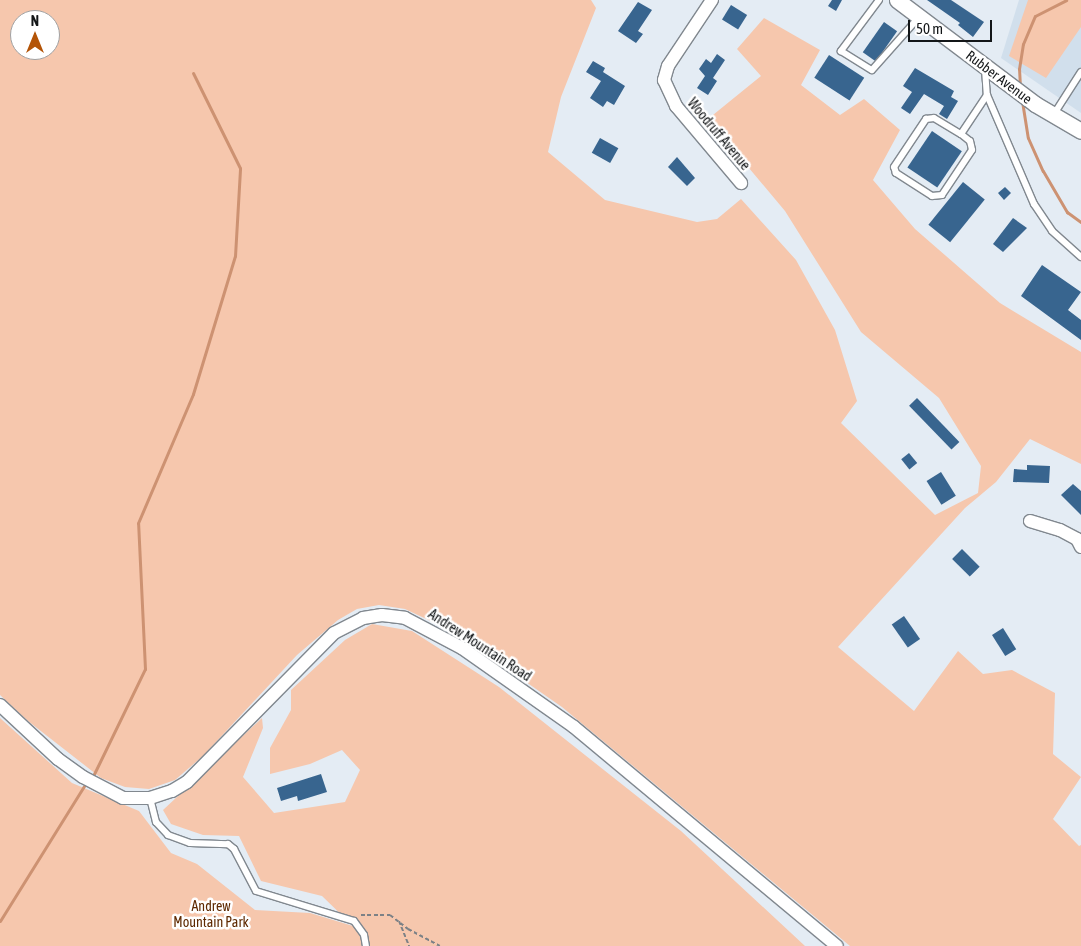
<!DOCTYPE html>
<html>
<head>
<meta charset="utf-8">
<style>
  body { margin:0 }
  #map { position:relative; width:1081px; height:946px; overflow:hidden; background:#e4ecf4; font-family:"Asap Condensed",sans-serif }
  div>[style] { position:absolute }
  .built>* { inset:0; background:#d1dfec }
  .green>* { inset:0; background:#f6c7ad }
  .stream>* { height:3px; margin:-1.5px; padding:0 1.5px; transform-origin:1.5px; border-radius:1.5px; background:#cd9272 }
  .building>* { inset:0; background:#38658f; transform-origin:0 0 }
  .path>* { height:2px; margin-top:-1px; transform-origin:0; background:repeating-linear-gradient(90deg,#7c8186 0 4px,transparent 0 6.5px) }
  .roads { filter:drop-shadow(1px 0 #81888f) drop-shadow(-1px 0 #81888f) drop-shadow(0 1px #81888f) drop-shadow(0 -1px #81888f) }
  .service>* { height:6px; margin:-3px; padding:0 3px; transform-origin:3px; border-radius:3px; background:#fff }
  .minor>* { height:12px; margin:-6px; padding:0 6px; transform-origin:6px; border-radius:6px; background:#fff }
  .tertiary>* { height:15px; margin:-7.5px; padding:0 7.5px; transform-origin:7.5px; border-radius:7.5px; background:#fff }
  span { translate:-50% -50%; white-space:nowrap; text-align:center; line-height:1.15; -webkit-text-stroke:5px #fff; paint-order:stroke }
  .street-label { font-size:14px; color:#131618 }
  .park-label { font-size:14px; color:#5e2901 }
  .north { position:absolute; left:10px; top:10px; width:50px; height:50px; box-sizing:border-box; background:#fff; border:1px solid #a1a2a3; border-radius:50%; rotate:0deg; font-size:14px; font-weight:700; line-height:20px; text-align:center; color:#131618 }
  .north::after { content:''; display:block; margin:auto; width:18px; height:22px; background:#b35407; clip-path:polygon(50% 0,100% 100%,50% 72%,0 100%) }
  .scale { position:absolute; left:908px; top:20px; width:84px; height:22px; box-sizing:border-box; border:2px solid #131618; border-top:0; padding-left:6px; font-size:15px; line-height:18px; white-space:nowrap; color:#131618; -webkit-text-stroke:4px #fff; paint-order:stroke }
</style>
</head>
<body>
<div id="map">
  <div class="built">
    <div style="clip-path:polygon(1019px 0,1081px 0,1081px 113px,1001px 58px)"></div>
  </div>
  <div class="green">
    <div style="clip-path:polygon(evenodd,0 0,591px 0,596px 8px,561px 97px,548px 152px,605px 200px,697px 222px,717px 219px,741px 199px,796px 260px,835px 330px,857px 401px,841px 423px,935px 515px,978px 493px,981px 466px,939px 398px,861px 332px,785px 211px,708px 119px,761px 76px,737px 49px,764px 18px,820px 50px,801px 85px,840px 115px,864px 99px,900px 130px,873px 180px,915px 229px,1000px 303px,1081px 352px,1081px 464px,1030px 439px,996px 482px,965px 508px,838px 647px,914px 711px,958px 651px,983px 674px,1012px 670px,1055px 693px,1053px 754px,1081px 777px,1053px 819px,1079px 846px,1081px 845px,1081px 946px,850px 946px,562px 707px,454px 632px,405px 609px,379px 605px,357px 609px,338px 620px,297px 655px,203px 756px,175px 780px,149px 789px,125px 787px,101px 778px,28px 721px,0 695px,0 0,20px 20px,50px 20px,50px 50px,20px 50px,20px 20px)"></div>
    <div style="clip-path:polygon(1028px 0,1081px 0,1081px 27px,1046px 78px,1009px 56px)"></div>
    <div style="clip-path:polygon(372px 624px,412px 631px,499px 687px,681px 831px,805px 946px,0 946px,0 718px,72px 783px,139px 811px,171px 853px,197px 864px,255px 910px,310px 913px,353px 926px,322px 896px,261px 881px,239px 836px,203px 835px,171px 824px,163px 810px,262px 718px,263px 728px,243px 777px,274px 813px,345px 802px,360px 770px,342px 750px,310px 764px,270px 774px,270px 748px,291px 710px,291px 690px,345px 640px)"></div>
  </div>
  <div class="stream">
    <div style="left:1020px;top:87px;width:18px;rotate:-93deg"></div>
    <div style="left:1019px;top:69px;width:25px;rotate:-81deg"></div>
    <div style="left:1023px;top:44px;width:30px;rotate:-67deg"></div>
    <div style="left:1035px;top:16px;width:35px;rotate:-27deg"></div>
    <div style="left:1022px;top:101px;width:37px;rotate:81deg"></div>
    <div style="left:1028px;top:138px;width:36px;rotate:66deg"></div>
    <div style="left:1043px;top:171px;width:48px;rotate:59.7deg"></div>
    <div style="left:1067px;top:212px;width:17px;rotate:36deg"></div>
    <div style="left:93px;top:776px;width:119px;rotate:-64.1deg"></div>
    <div style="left:145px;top:669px;width:146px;rotate:-92.7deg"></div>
    <div style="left:138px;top:523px;width:140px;rotate:-66.9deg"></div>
    <div style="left:193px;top:394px;width:144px;rotate:-73.1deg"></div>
    <div style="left:235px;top:256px;width:88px;rotate:-86.7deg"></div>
    <div style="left:240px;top:168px;width:106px;rotate:-116.3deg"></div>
    <div style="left:0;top:921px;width:159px;rotate:-58.1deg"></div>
  </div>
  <div class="building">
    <div style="clip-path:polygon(832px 0,842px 0,836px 11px,828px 6px)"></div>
    <div style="clip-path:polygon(927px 0,951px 0,984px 22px,973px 37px,958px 25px,960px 23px)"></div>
    <div style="clip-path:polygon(638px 2px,652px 10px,638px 31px,643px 34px,636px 43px,618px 31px)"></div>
    <div style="left:731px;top:5px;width:19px;height:17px;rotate:32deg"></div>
    <div style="left:884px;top:22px;width:16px;height:37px;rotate:35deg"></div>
    <div style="clip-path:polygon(717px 54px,725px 60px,713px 78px,717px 81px,708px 95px,697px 88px,705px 76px,699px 69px,706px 59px,711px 63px)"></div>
    <div style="left:829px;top:55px;width:42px;height:27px;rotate:33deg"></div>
    <div style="clip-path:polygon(593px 61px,605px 68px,603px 72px,625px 86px,614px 105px,607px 101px,603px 107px,590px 98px,601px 81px,586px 72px)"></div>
    <div style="clip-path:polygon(915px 68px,954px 91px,951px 97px,958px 101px,947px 119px,939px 114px,944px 106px,924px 94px,910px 114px,901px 108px,912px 92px,903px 86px)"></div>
    <div style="left:932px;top:131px;width:36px;height:44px;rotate:34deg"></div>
    <div style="left:600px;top:138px;width:21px;height:17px;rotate:29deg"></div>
    <div style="clip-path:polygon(677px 157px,695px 178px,687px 186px,668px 167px)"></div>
    <div style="left:963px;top:182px;width:28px;height:55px;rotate:39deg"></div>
    <div style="clip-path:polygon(1005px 187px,1011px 193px,1004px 200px,998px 193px)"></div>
    <div style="clip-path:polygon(1013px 218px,1027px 228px,1003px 252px,993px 244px)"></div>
    <div style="clip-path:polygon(1042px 265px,1081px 292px,1068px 310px,1081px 320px,1081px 340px,1021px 296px)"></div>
    <div style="left:917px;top:398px;width:61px;height:11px;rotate:46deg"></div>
    <div style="left:909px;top:453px;width:13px;height:10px;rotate:51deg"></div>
    <div style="clip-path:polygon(1027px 465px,1050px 466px,1049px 483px,1013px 482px,1014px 469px,1027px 470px)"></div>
    <div style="left:941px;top:472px;width:28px;height:17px;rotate:58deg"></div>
    <div style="clip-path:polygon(1073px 484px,1081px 491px,1081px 515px,1061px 495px)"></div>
    <div style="left:962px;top:549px;width:25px;height:14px;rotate:45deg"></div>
    <div style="left:904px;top:616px;width:28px;height:15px;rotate:55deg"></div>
    <div style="left:1003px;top:628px;width:25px;height:13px;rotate:58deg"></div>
    <div style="clip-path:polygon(321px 774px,327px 792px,298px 801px,297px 796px,281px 801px,277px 788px)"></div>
  </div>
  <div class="path">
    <div style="left:361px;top:915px;width:29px"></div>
    <div style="left:390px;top:915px;width:23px;rotate:38deg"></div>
    <div style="left:408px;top:929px;width:36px;rotate:28deg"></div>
    <div style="left:399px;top:921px;width:27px;rotate:68deg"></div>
  </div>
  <div class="roads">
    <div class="service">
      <div style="left:879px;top:0;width:64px;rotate:126.7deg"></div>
      <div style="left:841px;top:51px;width:36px;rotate:32deg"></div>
      <div style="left:872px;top:70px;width:71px;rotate:-48.4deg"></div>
      <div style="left:985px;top:69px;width:26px;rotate:86deg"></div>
      <div style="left:987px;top:95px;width:119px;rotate:66.7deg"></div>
      <div style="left:1034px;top:204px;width:32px;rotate:56deg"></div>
      <div style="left:1052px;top:231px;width:39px;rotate:42deg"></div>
      <div style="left:1054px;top:114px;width:50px;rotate:-57.3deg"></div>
      <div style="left:961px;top:134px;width:11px;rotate:38deg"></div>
      <div style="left:970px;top:141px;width:9px;rotate:77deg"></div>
      <div style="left:972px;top:150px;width:54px;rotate:123.7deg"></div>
      <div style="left:942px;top:195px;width:10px;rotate:174deg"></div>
      <div style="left:932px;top:196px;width:43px;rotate:-147.4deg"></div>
      <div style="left:896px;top:173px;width:6px;rotate:-108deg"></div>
      <div style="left:894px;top:167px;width:58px;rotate:-56.3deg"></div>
      <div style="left:926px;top:119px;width:8px;rotate:-7deg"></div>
      <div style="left:934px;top:118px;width:31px;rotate:31deg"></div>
      <div style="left:961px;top:134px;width:47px;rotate:-56.3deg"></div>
      <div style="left:150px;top:798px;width:25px;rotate:76deg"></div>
      <div style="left:156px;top:822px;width:18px;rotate:47deg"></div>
      <div style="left:168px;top:835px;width:23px;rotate:20deg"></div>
      <div style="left:190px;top:843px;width:38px;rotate:2deg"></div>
      <div style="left:228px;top:844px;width:8px;rotate:40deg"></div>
      <div style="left:234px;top:849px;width:47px;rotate:62.4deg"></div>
      <div style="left:256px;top:891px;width:102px;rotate:17deg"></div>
      <div style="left:354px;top:921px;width:17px;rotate:54deg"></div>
      <div style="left:364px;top:935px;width:11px;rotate:80deg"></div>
    </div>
    <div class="minor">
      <div style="left:712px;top:0;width:79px;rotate:123.7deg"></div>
      <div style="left:668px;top:66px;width:15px;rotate:106deg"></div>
      <div style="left:664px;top:80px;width:29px;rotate:65deg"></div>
      <div style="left:676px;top:106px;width:101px;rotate:49.8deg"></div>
      <div style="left:1030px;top:521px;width:31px;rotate:17deg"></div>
      <div style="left:1060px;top:530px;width:19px;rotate:28deg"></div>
      <div style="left:1077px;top:539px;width:9px;rotate:63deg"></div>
      <div style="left:0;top:705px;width:79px;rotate:43deg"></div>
      <div style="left:58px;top:759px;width:31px;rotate:36deg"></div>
      <div style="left:83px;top:777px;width:45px;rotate:27.7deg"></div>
      <div style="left:123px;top:798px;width:27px"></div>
      <div style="left:150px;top:798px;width:23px;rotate:-18deg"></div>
      <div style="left:172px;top:791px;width:17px;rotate:-31deg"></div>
      <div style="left:187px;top:782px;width:209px;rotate:-45.4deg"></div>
      <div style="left:334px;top:633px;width:33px;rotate:-27deg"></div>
      <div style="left:363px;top:618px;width:19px;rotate:-9deg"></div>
      <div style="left:382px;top:615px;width:23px;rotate:7deg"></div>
      <div style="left:405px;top:618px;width:64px;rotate:27.8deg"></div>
      <div style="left:462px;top:648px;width:137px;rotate:35.2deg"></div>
      <div style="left:574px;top:727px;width:342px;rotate:39.8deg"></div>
    </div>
    <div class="tertiary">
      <div style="left:897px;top:0;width:173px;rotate:37deg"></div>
      <div style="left:1035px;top:104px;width:53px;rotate:30.4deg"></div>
    </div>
  </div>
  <div class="street-label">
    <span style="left:999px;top:77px;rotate:37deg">Rubber Avenue</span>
    <span style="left:719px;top:134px;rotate:50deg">Woodruff Avenue</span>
    <span style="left:480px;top:645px;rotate:33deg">Andrew Mountain Road</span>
  </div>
  <div class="park-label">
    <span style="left:211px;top:914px">Andrew<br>Mountain Park</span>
  </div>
  <div class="north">N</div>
  <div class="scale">50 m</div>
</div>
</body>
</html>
